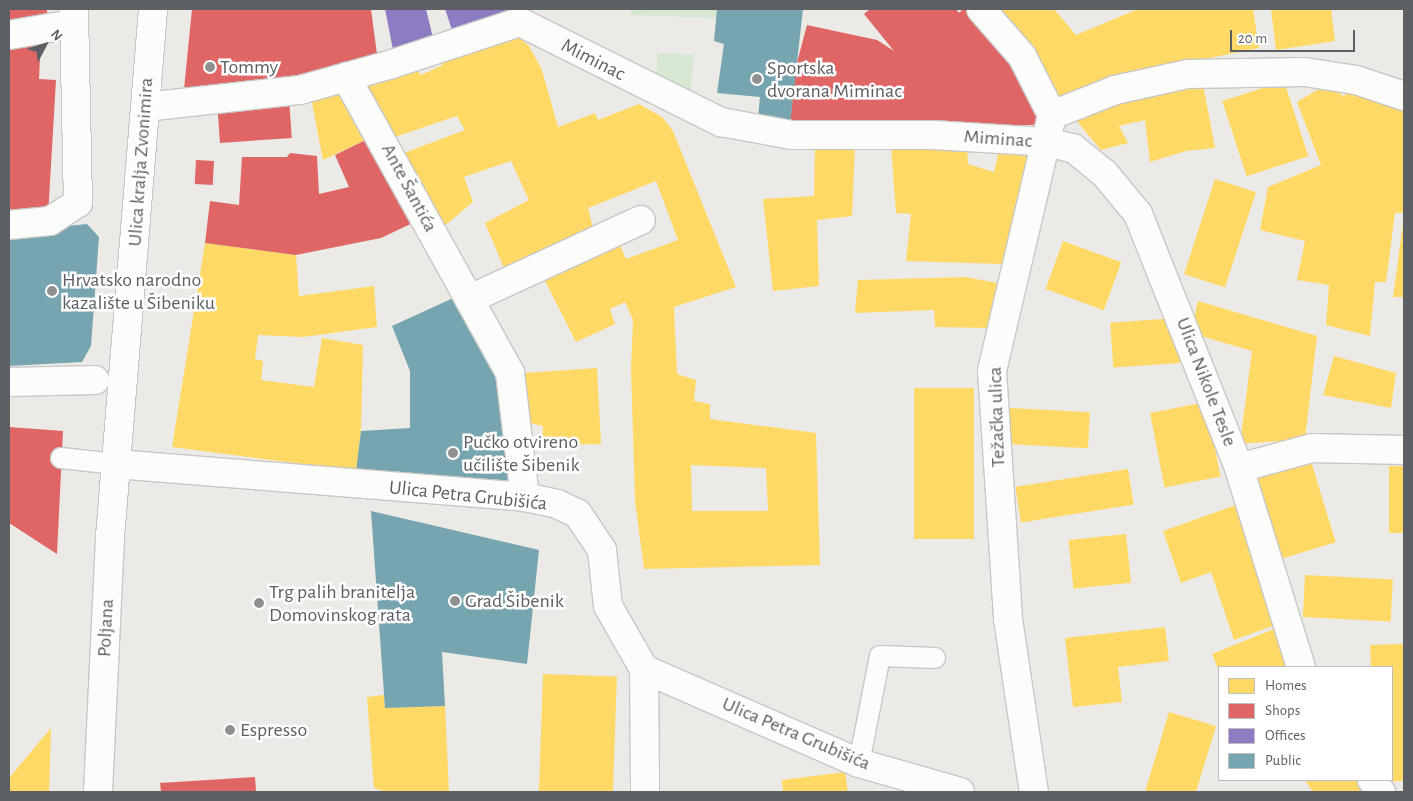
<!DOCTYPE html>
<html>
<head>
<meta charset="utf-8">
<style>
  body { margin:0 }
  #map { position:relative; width:1413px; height:801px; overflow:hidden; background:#eceae6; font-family:"Alegreya Sans",sans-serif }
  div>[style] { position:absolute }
  .green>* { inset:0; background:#d6e7d2 }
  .homes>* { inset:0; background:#ffd966; transform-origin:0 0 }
  .shops>* { inset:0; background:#e06666; transform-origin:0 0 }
  .offices>* { inset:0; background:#8e7cc3 }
  .public>* { inset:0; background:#76a5af }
  .roads { filter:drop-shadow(1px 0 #c8c7c7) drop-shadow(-1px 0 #c8c7c7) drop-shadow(0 1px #c8c7c7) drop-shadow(0 -1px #c8c7c7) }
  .lane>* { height:20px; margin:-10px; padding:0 10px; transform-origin:10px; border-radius:10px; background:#fcfcfb }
  .street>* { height:28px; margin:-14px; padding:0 14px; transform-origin:14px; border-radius:14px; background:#fcfcfb }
  .secondary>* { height:28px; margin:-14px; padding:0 14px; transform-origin:14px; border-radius:14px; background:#fcfcfb }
  .dots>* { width:14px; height:14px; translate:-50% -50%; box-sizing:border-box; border:2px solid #fff; border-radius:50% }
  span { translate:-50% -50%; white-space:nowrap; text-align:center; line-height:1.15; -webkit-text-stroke:5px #fff; paint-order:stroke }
  .street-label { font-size:20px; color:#5c6064 }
  .poi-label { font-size:20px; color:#5c6064 }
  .left { translate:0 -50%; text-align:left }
  .frame { position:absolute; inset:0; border:10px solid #5c6064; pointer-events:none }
  .legend { position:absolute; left:1218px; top:666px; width:175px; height:115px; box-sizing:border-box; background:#fff; border:1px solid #bebfc1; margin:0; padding:6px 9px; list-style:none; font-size:15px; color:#5c6064 }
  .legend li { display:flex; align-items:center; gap:10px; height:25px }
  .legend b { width:25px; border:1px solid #bebfc1 }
  .north { position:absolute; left:20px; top:20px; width:50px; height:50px; -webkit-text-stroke:4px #fff; paint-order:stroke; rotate:50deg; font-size:14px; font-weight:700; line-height:20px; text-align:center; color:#5c6064 }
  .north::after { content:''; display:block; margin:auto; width:18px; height:22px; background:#5c6064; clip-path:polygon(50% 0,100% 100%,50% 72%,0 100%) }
  .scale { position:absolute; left:1230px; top:30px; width:125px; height:22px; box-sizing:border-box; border:2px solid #5c6064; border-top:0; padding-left:6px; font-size:15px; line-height:18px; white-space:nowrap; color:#5c6064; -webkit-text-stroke:4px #fff; paint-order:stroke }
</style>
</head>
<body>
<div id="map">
  <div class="green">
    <div style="clip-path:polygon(630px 9px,717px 9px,717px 18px,630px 15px)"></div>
    <div style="clip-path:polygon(658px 53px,694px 55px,690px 95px,653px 76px,657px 70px)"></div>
  </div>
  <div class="homes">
    <div style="clip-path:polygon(993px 9px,1054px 9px,1076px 35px,1138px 9px,1253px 9px,1259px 48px,1190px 62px,1059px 104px)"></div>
    <div style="clip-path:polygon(1271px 9px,1331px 9px,1335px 41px,1276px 50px)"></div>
    <div style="clip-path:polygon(evenodd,513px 32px,529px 46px,542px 70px,558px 127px,595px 113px,598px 120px,639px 104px,662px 117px,673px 131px,736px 287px,674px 307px,677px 374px,696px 380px,694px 401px,710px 404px,710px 419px,816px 433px,820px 565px,644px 569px,635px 501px,631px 368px,633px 320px,625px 302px,610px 309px,615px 324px,576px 342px,540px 271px,616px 236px,626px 259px,678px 240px,656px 181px,588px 208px,595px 236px,507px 275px,485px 223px,529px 200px,511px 161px,464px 177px,473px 202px,437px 232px,396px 156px,465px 130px,457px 116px,389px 139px,361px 84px,414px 66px,421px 75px,443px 65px,435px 55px,513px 32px,691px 465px,766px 468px,768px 511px,692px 511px,691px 465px)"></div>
    <div style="clip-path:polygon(1202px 79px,1215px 148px,1186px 151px,1150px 162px,1145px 120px,1119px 126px,1128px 143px,1101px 150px,1069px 112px)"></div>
    <div style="left:1284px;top:81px;width:79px;height:65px;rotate:72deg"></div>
    <div style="clip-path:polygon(1329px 83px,1344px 97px,1350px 85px,1404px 107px,1404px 213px,1395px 213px,1386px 282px,1375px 282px,1370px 336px,1326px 325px,1329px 285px,1297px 280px,1305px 241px,1260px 230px,1268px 187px,1321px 165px,1297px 102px)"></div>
    <div style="clip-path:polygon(346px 94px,376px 135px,323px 160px,311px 98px)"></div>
    <div style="clip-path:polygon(815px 144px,855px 147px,852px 216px,817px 220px,819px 286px,773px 291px,763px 199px,814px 196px)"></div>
    <div style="clip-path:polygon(891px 146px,967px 147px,968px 164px,994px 172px,999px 150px,1030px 152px,1016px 223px,1002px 264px,906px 261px,911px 214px,896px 213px)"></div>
    <div style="left:1215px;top:179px;width:43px;height:100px;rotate:18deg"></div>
    <div style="clip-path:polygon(1403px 223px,1404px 297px,1393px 297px)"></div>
    <div style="left:1063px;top:241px;width:62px;height:51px;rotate:20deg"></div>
    <div style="clip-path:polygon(205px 243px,296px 255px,299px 296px,374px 286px,377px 327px,303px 337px,258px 335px,255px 359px,263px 361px,261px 380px,314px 387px,322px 338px,363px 345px,361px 431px,356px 471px,172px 447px)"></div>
    <div style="clip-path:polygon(966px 277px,1002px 284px,988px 328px,935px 327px,934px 310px,855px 313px,858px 280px)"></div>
    <div style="clip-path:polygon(1198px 301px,1317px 336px,1305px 439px,1240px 444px,1252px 351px,1191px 333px)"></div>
    <div style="left:1177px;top:318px;width:45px;height:67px;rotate:86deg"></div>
    <div style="clip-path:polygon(1334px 356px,1396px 373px,1391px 408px,1323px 395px)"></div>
    <div style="clip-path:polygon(597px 368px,601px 444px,542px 445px,543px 426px,529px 423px,524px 373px)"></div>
    <div style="left:914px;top:388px;width:60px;height:151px"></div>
    <div style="left:1206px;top:402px;width:76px;height:57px;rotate:79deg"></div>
    <div style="left:1009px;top:408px;width:81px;height:36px;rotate:3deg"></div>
    <div style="left:1310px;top:458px;width:88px;height:56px;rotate:73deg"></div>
    <div style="left:1389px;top:466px;width:15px;height:67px"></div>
    <div style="left:1128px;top:469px;width:36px;height:114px;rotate:81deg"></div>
    <div style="clip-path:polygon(1236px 505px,1278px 624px,1234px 640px,1211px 572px,1181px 583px,1163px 531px)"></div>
    <div style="left:1126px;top:534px;width:49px;height:58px;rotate:84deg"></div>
    <div style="left:1305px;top:575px;width:88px;height:42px;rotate:3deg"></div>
    <div style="clip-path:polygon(1165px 627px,1169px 661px,1118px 667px,1122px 702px,1073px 707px,1065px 638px)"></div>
    <div style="clip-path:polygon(1274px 629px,1289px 667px,1219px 667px,1219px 671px,1212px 654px)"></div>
    <div style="clip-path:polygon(1404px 644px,1404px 781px,1379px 782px,1392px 780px,1392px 667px,1371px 667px,1370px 645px)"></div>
    <div style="left:543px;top:674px;width:74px;height:118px;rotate:2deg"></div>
    <div style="clip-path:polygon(384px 695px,385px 708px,445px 706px,449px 792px,386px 792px,374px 788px,367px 697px)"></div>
    <div style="clip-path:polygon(1169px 712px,1216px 726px,1196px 792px,1145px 792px)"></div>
    <div style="clip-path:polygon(51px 728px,49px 792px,9px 792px,9px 778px)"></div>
    <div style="clip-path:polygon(845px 772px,848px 792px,783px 792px,782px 780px)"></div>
    <div style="clip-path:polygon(1305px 780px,1357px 780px,1372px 792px,1313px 792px)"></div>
  </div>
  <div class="shops">
    <div style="clip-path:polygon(9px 9px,47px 9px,47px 23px,9px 29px)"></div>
    <div style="clip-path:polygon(192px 9px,371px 9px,378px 62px,353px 69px,184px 89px)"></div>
    <div style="clip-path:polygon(870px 9px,956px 9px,959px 13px,963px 9px,971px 9px,1017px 64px,1035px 100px,1039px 125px,790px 124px,796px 66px,807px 25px,877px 40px,894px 51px,864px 14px)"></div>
    <div style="clip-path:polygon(41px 35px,39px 79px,56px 80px,48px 216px,9px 218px,9px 41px)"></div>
    <div style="left:289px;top:98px;width:40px;height:72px;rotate:86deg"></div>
    <div style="clip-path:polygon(376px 135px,421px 219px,381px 238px,296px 255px,205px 243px,210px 201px,239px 205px,242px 157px,287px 157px,290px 153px,317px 156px,319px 194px,349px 187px,335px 155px)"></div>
    <div style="left:196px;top:160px;width:18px;height:24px;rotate:3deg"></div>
    <div style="clip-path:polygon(9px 427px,63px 431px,57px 554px,9px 523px)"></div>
    <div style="clip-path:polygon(255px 777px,256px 792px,161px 792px,160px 783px)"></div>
  </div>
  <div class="offices">
    <div style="clip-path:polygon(385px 9px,426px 9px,434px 42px,394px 55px)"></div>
    <div style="clip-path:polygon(445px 9px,505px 9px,506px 17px,453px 33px)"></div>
  </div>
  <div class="public">
    <div style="clip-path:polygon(717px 9px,803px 9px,790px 124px,758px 118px,760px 97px,717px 93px,724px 44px,714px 41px)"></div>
    <div style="clip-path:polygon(87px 224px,99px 237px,91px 346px,82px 362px,9px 366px,9px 232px)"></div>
    <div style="clip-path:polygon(462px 294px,500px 378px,510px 483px,356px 471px,361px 431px,410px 428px,410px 371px,392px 326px)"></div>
    <div style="clip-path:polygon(371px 511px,539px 550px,527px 664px,442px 652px,445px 706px,385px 708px)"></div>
  </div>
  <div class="roads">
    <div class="lane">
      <div style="left:61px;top:458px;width:55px;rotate:6.2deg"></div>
      <div style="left:859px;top:763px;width:109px;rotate:-78.9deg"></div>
      <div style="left:880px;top:656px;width:55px;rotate:2.1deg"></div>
    </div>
    <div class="street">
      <div style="left:981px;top:9px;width:62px;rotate:48.9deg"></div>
      <div style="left:1022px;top:56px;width:66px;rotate:63deg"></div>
      <div style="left:1052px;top:115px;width:262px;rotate:103.2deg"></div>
      <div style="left:992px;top:370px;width:250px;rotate:86.3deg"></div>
      <div style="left:1008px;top:619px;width:175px;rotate:81.5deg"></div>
      <div style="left:9px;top:35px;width:64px;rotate:-9.9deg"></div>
      <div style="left:346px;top:77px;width:338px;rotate:61deg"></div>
      <div style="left:510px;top:373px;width:125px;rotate:83.1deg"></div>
      <div style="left:145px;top:107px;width:156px;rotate:-6.3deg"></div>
      <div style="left:300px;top:90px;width:92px;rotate:-15.7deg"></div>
      <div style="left:389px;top:65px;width:138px;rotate:-18.2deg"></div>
      <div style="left:520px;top:22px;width:225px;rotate:26.5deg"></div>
      <div style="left:721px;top:122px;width:72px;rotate:10.4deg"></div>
      <div style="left:792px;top:135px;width:141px"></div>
      <div style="left:933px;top:135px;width:113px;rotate:3.5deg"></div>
      <div style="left:1046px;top:142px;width:28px;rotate:13deg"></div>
      <div style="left:1073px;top:148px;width:41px;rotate:39.1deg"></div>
      <div style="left:1105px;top:174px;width:52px;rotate:50.5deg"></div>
      <div style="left:1138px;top:214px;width:273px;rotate:68.3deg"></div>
      <div style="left:1239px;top:468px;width:208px;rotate:72.7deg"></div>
      <div style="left:1052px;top:115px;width:68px;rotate:-21.6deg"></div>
      <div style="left:1115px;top:90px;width:75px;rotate:-12.4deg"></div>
      <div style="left:1188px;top:74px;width:117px;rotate:-1deg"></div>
      <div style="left:1305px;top:72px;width:52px;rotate:8.9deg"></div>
      <div style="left:1356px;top:80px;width:51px;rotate:18.4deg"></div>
      <div style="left:9px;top:225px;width:41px;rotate:-5.6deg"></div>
      <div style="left:50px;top:221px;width:33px;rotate:-33deg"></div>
      <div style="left:78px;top:203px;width:194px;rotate:-91.2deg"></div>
      <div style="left:470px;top:299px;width:188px;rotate:-24.8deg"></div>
      <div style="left:9px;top:382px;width:86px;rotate:-1.3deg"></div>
      <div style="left:116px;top:464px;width:410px;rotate:4.6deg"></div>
      <div style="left:525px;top:497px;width:33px;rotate:12deg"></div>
      <div style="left:557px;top:504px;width:23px;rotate:25deg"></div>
      <div style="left:578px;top:514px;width:43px;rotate:56.3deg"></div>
      <div style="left:602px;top:550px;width:56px;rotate:83.9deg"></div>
      <div style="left:608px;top:606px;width:73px;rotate:60.3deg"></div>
      <div style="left:644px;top:669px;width:235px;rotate:23.6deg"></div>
      <div style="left:859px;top:763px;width:105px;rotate:16deg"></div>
      <div style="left:1239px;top:468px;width:76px;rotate:-15.3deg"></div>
      <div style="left:1312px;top:448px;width:92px;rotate:1.2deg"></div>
      <div style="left:644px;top:669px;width:123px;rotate:89.5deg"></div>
      <div style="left:1372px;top:780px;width:15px;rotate:53deg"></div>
    </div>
    <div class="secondary">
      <div style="left:98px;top:792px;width:255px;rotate:-87.3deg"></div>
      <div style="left:110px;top:537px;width:530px;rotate:-85.34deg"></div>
    </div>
  </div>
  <div class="dots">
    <div style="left:210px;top:67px;background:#8e9092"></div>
    <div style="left:757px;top:79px;background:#8e9092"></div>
    <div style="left:52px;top:291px;background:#8e9092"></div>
    <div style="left:453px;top:453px;background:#8e9092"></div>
    <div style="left:455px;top:601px;background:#8e9092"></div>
    <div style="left:259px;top:603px;background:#8e9092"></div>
    <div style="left:230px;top:730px;background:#8e9092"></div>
  </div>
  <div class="street-label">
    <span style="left:593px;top:60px;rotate:27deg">Miminac</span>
    <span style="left:998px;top:139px;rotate:4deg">Miminac</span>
    <span style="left:141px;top:162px;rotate:-86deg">Ulica kralja Zvonimira</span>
    <span style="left:409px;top:188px;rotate:62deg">Ante Šantića</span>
    <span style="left:1206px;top:382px;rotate:69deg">Ulica Nikole Tesle</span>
    <span style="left:997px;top:417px;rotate:-92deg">Težačka ulica</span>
    <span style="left:468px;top:496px;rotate:6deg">Ulica Petra Grubišića</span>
    <span style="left:106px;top:628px;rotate:-87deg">Poljana</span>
    <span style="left:796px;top:734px;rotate:23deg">Ulica Petra Grubišića</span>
  </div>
  <div class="poi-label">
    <span class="left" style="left:220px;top:67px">Tommy</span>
    <span class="left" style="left:767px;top:80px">Sportska<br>dvorana Miminac</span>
    <span class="left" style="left:62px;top:292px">Hrvatsko narodno<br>kazalište u Šibeniku</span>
    <span class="left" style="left:463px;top:454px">Pučko otvireno<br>učilište Šibenik</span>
    <span class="left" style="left:269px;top:604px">Trg palih branitelja<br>Domovinskog rata</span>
    <span class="left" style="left:465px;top:601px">Grad Šibenik</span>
    <span class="left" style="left:240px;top:730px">Espresso</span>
  </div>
  <div class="frame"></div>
  <ul class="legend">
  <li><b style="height:14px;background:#ffd966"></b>Homes</li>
  <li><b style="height:14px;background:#e06666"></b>Shops</li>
  <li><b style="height:14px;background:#8e7cc3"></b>Offices</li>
  <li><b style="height:14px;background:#76a5af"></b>Public</li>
  </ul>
  <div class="north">N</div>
  <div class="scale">20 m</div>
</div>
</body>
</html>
